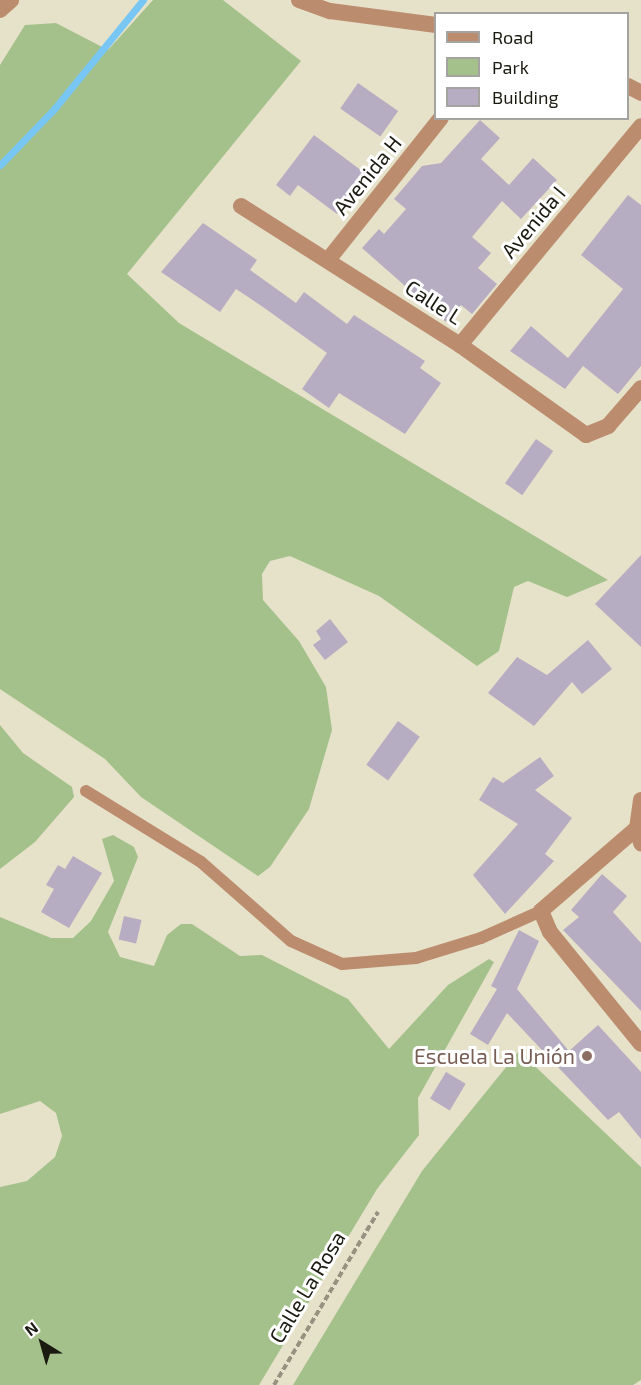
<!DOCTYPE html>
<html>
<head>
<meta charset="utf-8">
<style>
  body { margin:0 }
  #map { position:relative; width:641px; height:1385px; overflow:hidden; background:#e6e2ca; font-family:"Exo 2",sans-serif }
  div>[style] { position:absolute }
  .green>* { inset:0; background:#a5c18b }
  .stream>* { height:7px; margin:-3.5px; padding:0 3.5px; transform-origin:3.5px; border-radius:3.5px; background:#78c6f3 }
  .building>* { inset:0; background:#b6adc2; transform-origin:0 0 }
  .path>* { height:4px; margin-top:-2px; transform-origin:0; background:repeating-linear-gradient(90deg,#959280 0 6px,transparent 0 9px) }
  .service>* { height:12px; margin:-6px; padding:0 6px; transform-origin:6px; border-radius:6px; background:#bc8c6e }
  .minor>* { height:16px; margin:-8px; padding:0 8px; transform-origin:8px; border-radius:8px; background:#bc8c6e }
  .dots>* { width:16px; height:16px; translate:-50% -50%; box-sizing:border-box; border:3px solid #fff; border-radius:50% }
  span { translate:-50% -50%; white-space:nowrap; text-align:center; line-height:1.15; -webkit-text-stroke:6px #fff; paint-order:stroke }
  .street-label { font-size:21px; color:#1b1a11 }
  .education-label { font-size:21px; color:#785e54 }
  .right { translate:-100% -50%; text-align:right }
  .legend { position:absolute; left:434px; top:12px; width:195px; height:108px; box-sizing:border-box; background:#fff; border:2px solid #a4a3a0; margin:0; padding:8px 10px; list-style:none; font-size:18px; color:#1b1a11 }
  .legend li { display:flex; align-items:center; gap:12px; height:30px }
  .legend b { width:30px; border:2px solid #a4a3a0 }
  .north { position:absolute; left:12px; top:1313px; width:60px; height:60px; -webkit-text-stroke:4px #fff; paint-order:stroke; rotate:323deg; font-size:16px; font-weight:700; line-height:24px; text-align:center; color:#1b1a11 }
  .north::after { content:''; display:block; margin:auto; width:21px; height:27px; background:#1b1a11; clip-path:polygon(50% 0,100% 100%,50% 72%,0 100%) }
</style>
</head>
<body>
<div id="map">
  <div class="green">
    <div style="clip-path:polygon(153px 0,223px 0,301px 61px,127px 274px,179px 323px,608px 580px,567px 597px,528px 581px,514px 587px,499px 651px,477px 666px,379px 596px,290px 556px,270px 561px,262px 574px,263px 600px,299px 641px,326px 687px,332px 730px,309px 809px,270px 867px,258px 876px,141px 797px,105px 759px,0 689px,0 65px,25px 25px,56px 23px,108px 50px)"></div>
    <div style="clip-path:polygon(0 725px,23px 753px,72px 787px,74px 797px,35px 842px,0 869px)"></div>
    <div style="clip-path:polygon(113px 835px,134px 847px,138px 857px,108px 932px,120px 957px,154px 966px,167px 935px,181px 924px,192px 924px,240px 956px,262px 955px,348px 999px,389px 1049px,448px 985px,489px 959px,494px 962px,418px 1098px,419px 1135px,377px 1189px,259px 1385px,0 1385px,0 1187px,27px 1181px,55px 1157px,62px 1136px,56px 1113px,40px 1101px,0 1114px,0 917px,51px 938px,73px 938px,91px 921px,114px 881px,102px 839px)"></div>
    <div style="clip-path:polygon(519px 1051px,641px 1167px,641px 1380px,633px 1385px,293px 1385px,422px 1171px)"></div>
  </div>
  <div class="stream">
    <div style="left:0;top:165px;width:78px;rotate:-46deg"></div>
    <div style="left:54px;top:109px;width:141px;rotate:-50.8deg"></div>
  </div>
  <div class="building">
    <div style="left:358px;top:83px;width:49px;height:31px;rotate:35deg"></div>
    <div style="clip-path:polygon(480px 120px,500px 138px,481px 159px,509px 185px,533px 158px,557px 180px,521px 219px,502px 201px,472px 237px,491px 253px,478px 268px,497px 284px,472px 314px,461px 305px,446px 322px,362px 248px,379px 229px,384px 234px,406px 209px,394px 199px,422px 166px,441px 163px)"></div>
    <div style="clip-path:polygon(314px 135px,366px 174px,337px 214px,298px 185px,290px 196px,276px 185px)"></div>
    <div style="clip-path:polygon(628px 195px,641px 205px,641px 366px,618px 394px,583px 366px,565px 389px,510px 351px,531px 326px,568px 358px,623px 289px,581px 255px)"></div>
    <div style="clip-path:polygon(203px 223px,257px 260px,250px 270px,296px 303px,304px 292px,347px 324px,354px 315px,425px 361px,420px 368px,441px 383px,405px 434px,339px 393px,329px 408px,302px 389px,327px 353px,263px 307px,236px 289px,220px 312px,161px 272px)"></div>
    <div style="left:536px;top:439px;width:21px;height:54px;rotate:35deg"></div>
    <div style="clip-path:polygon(641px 555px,641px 647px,595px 604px)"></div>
    <div style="clip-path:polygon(330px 619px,348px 642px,325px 660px,313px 645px,321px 639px,316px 631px)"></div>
    <div style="clip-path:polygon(588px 640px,612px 669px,582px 694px,572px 682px,534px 726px,488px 693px,517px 657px,547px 675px)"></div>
    <div style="left:398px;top:721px;width:27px;height:54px;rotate:36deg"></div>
    <div style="clip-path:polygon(540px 757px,554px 776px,535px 790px,572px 818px,545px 854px,554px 861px,505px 914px,473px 875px,518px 824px,479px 800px,493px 777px,503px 783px)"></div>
    <div style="clip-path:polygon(73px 856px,102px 873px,69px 928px,41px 912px,54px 889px,46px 885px,58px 865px,65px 869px)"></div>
    <div style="clip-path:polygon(602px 874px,627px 896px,613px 912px,641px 943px,641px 1011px,563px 930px,579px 917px,571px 910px)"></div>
    <div style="left:124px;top:916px;width:18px;height:24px;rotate:13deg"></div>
    <div style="clip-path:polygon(519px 930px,539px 941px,517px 989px,569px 1051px,598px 1025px,641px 1072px,641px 1139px,619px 1112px,608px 1120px,507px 1013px,488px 1045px,470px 1034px,497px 989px,491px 986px)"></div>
    <div style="left:446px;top:1072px;width:23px;height:31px;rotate:31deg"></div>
  </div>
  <div class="path">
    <div style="left:274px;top:1385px;width:202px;rotate:-59deg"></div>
  </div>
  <div class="service">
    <div style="left:86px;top:791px;width:135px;rotate:31.7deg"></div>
    <div style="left:201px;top:862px;width:120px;rotate:41.3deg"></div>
    <div style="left:291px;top:941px;width:56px;rotate:24.3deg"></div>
    <div style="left:342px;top:964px;width:74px;rotate:-4.6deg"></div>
    <div style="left:416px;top:958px;width:68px;rotate:-17.1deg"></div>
    <div style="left:481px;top:938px;width:66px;rotate:-24.2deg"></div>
  </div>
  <div class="minor">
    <div style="left:299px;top:0;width:33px;rotate:20deg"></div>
    <div style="left:330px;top:11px;width:107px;rotate:7.5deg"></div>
    <div style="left:0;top:10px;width:15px;rotate:-42deg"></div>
    <div style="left:628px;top:86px;width:15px;rotate:28deg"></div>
    <div style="left:241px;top:206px;width:259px;rotate:32.4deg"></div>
    <div style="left:460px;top:345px;width:155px;rotate:35.5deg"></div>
    <div style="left:586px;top:435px;width:24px;rotate:-22deg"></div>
    <div style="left:608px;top:426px;width:50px;rotate:-49deg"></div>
    <div style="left:328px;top:260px;width:181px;rotate:-51.5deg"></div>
    <div style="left:460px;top:345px;width:284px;rotate:-50.4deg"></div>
    <div style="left:641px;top:800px;width:28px;rotate:98deg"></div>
    <div style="left:637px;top:828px;width:16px;rotate:75deg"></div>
    <div style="left:637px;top:828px;width:127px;rotate:139.2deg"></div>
    <div style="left:541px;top:911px;width:23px;rotate:67deg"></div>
    <div style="left:550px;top:932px;width:144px;rotate:50.9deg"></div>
  </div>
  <div class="dots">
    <div style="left:587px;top:1056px;background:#8d6e63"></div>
  </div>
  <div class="street-label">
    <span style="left:367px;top:175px;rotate:-51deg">Avenida H</span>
    <span style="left:533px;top:222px;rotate:-50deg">Avenida I</span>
    <span style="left:434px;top:302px;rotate:33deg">Calle L</span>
    <span style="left:307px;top:1287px;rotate:-59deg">Calle La Rosa</span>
  </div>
  <div class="education-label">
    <span class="right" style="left:575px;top:1056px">Escuela La Unión</span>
  </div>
  <ul class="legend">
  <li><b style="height:8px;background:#bc8c6e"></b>Road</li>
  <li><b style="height:16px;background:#a5c18b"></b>Park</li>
  <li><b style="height:16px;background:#b6adc2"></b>Building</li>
  </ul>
  <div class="north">N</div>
</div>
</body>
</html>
